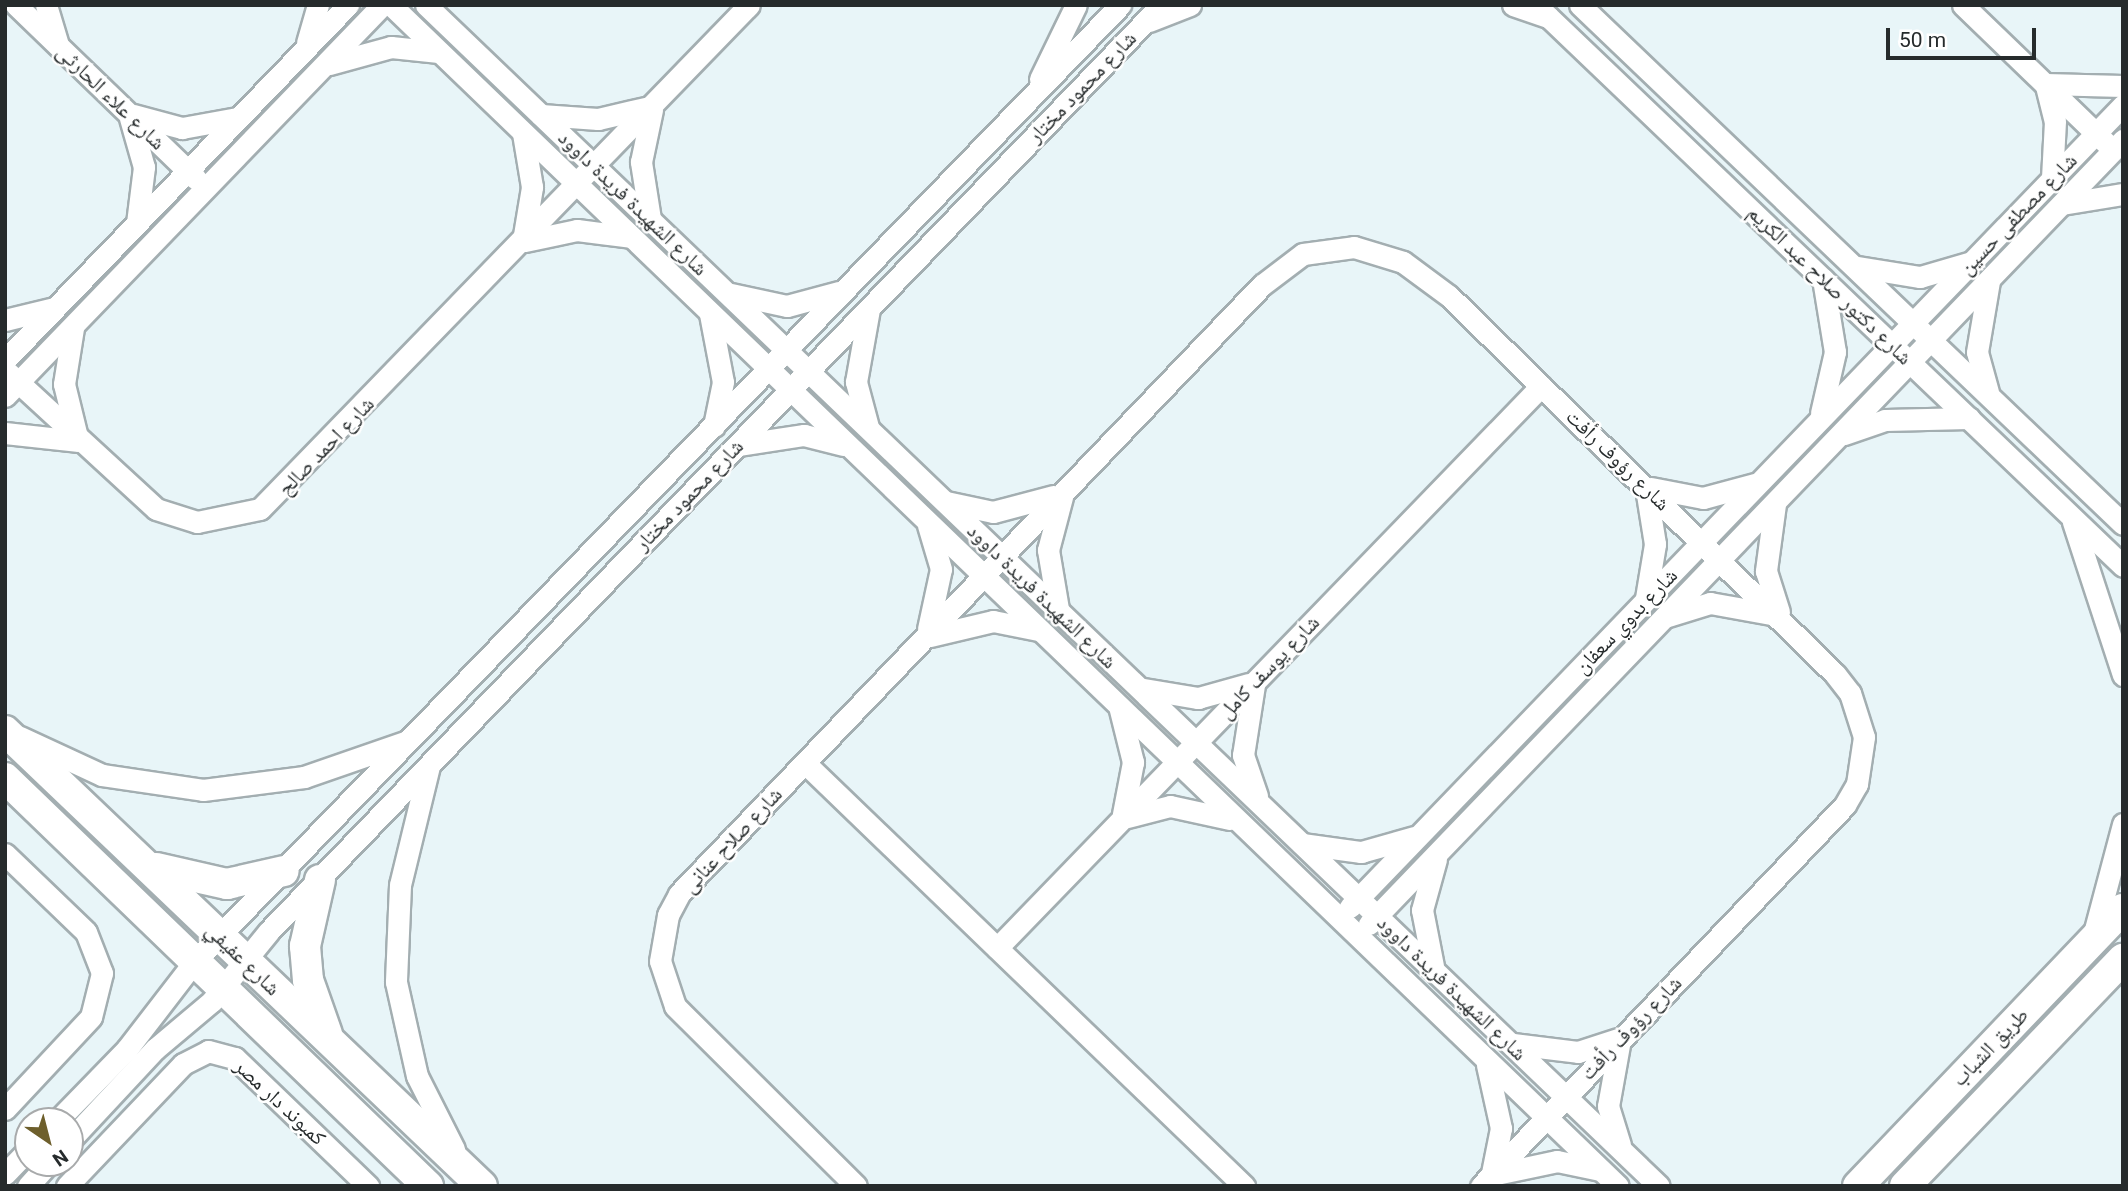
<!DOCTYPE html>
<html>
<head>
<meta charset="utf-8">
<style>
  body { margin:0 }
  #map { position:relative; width:2128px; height:1191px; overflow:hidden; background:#e8f5f8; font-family:Roboto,"Noto Naskh Arabic",sans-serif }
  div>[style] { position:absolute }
  .roads { filter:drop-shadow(2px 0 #a3aeb1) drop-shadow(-2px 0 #a3aeb1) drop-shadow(0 2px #a3aeb1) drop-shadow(0 -2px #a3aeb1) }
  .street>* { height:21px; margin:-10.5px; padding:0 10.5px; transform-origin:10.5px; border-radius:10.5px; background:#fff }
  .secondary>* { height:30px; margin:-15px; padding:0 15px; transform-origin:15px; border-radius:15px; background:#fff }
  span { translate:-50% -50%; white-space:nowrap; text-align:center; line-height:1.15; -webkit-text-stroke:5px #fff; paint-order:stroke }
  .street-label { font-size:21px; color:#262b2c }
  .frame { position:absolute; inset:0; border:7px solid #262b2c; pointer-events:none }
  .north { position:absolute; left:14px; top:1107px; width:70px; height:70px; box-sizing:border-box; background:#fff; border:2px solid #a8aaab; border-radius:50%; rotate:145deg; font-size:19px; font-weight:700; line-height:28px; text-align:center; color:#262b2c }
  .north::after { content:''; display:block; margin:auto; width:24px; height:32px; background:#6e5f2c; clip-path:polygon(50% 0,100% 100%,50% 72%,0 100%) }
  .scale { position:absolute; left:1886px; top:28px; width:150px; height:32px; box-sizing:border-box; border:4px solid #262b2c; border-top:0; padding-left:9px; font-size:21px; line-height:24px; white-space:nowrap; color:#262b2c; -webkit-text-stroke:5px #fff; paint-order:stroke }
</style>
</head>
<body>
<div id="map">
  <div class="roads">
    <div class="street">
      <div style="left:16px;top:5px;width:250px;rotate:44deg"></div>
      <div style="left:46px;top:5px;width:42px;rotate:73.3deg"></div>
      <div style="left:391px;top:5px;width:1703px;rotate:43.91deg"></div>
      <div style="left:426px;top:5px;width:1707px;rotate:43.77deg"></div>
      <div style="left:1513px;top:5px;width:37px;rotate:19deg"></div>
      <div style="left:1536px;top:5px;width:812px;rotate:43.7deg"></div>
      <div style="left:1580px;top:5px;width:751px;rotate:43.71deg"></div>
      <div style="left:1963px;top:5px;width:199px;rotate:44deg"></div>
      <div style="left:1149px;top:21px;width:44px;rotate:-21.3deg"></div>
      <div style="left:307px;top:43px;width:40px;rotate:-74deg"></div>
      <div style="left:329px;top:64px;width:64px;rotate:-15.3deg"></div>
      <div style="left:391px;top:47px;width:48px;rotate:5.9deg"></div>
      <div style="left:1040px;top:79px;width:82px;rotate:-64.1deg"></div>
      <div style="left:2045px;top:84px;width:78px;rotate:1.5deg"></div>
      <div style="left:2046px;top:86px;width:36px;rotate:76deg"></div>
      <div style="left:2055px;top:121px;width:57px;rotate:93deg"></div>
      <div style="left:133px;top:115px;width:51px;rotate:14.9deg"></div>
      <div style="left:182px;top:128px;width:56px;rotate:-10.3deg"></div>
      <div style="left:541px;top:115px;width:57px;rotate:4deg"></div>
      <div style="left:598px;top:119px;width:52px;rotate:-13.2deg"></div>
      <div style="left:130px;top:118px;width:51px;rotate:74.1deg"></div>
      <div style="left:144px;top:167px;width:56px;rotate:97.1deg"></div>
      <div style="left:2062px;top:204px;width:62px;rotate:-9.3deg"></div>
      <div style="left:650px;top:219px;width:58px;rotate:-99deg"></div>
      <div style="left:641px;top:162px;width:53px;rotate:-78.1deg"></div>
      <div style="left:523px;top:241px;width:55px;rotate:-80.5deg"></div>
      <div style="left:532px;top:187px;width:55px;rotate:-99.5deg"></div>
      <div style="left:525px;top:241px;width:53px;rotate:-11.9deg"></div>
      <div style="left:577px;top:230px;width:54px;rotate:7.4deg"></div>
      <div style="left:1858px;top:267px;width:63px;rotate:9.2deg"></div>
      <div style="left:1920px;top:277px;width:50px;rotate:-16.3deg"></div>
      <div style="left:731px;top:294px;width:57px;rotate:12.1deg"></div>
      <div style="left:787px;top:306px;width:54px;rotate:-15.1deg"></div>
      <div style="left:710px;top:314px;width:69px;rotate:79.2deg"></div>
      <div style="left:723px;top:382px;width:45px;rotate:101.6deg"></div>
      <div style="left:5px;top:320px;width:50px;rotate:-13.8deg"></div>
      <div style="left:73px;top:328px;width:57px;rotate:99.1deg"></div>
      <div style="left:64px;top:384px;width:55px;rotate:76.2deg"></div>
      <div style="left:5px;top:360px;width:494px;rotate:-46deg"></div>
      <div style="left:5px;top:370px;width:205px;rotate:42.6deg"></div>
      <div style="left:156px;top:509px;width:43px;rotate:17.6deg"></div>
      <div style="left:197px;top:522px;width:64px;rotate:-11.7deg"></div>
      <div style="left:260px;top:509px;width:702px;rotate:-45.87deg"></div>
      <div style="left:1988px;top:392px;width:41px;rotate:-105.4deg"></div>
      <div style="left:1977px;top:352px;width:72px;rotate:-80.4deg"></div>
      <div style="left:5px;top:396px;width:543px;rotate:-46.04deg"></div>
      <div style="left:1821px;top:413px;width:63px;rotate:-77.1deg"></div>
      <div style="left:1835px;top:352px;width:74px;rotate:-99.3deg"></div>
      <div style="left:868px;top:427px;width:47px;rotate:-104.9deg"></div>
      <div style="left:856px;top:382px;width:74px;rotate:-79.9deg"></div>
      <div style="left:5px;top:433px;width:72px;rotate:6.3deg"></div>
      <div style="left:1844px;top:434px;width:43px;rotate:-18.9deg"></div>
      <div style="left:1885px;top:420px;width:84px;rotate:-1.4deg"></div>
      <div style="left:738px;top:445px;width:67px;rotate:-8.6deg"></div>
      <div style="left:804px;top:435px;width:40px;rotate:14.4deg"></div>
      <div style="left:1651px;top:488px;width:53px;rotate:10.9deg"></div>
      <div style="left:1703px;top:498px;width:54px;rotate:-15.1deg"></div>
      <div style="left:946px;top:502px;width:48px;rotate:12deg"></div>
      <div style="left:993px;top:512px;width:62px;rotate:-14.9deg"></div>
      <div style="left:1775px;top:504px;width:68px;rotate:97.7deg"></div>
      <div style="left:1766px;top:571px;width:43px;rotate:72.4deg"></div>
      <div style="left:2073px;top:522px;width:161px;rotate:71.9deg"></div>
      <div style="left:1646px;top:598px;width:55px;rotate:-80.5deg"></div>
      <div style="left:1655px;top:544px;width:57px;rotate:-99.1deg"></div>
      <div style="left:1058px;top:609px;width:60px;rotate:-99.6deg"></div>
      <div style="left:1048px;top:550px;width:55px;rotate:-75.2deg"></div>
      <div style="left:1668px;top:616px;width:44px;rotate:-17.2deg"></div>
      <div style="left:1710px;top:603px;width:63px;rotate:10.1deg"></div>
      <div style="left:928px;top:629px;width:61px;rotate:-77.8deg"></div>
      <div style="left:941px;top:569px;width:46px;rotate:-106.5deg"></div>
      <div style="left:930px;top:636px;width:65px;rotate:-13.4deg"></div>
      <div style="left:993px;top:621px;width:46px;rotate:11.3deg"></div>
      <div style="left:1254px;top:685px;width:71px;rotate:98.9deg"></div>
      <div style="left:1243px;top:755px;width:43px;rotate:71.1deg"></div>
      <div style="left:1144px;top:689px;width:55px;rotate:9.5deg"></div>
      <div style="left:1198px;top:698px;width:52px;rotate:-15.6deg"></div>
      <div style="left:1120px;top:710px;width:54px;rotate:76deg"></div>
      <div style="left:1133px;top:762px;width:53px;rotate:100.9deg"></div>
      <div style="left:20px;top:737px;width:90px;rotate:24.9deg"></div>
      <div style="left:102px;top:775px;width:102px;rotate:8.4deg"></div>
      <div style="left:203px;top:790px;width:102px;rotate:-7.3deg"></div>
      <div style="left:304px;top:777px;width:107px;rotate:-19.1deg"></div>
      <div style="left:805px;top:763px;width:610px;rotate:43.94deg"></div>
      <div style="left:429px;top:766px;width:122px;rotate:103.7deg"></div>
      <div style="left:400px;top:885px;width:97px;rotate:92.4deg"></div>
      <div style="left:396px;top:982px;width:96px;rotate:77.4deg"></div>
      <div style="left:417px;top:1076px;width:82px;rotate:63.1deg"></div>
      <div style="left:1127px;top:817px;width:44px;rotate:-14.3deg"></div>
      <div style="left:1170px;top:806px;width:61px;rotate:12.2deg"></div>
      <div style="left:1302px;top:844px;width:60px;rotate:7.7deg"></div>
      <div style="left:1361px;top:852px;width:55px;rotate:-15.8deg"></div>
      <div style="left:5px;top:854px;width:112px;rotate:43.9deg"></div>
      <div style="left:86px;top:932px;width:44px;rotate:68.7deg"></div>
      <div style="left:102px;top:973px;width:45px;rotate:104deg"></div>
      <div style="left:91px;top:1017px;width:126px;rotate:133.1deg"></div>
      <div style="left:1350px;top:907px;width:1114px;rotate:-46.05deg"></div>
      <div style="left:1369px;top:924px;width:1088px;rotate:-46.12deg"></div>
      <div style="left:2093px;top:937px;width:117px;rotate:-75.1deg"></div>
      <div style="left:997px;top:948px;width:782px;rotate:-45.93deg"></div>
      <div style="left:1433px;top:966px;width:57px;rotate:-101.1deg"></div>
      <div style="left:1422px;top:910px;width:53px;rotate:-74.6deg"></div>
      <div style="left:1513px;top:1044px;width:65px;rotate:7deg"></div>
      <div style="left:1578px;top:1052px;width:42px;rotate:-18deg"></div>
      <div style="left:1619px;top:1045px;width:62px;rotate:100.2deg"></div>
      <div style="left:1608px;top:1106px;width:41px;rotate:72.9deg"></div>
      <div style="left:1487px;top:1065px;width:65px;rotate:77.5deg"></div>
      <div style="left:1501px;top:1128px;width:46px;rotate:101.3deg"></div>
      <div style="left:57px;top:1121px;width:100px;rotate:-45.8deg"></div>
      <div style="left:127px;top:1049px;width:110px;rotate:-52.4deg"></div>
      <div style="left:194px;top:962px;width:1332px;rotate:-45.94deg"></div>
      <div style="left:70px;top:1140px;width:125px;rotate:-47deg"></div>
      <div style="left:155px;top:1049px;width:75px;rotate:-40.1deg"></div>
      <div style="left:212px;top:1001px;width:90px;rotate:-50.8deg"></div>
      <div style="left:269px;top:931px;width:1286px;rotate:-46.07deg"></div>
      <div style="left:5px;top:1174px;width:33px;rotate:-46deg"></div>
      <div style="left:1496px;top:1174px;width:62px;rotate:-12deg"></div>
      <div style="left:1557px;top:1161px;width:44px;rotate:11.8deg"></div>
      <div style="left:28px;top:1186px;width:31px;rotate:-48deg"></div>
      <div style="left:67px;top:1186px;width:168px;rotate:-46.4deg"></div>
      <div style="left:183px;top:1064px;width:28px;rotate:-27deg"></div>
      <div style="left:208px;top:1051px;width:28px;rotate:15deg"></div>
      <div style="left:235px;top:1058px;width:185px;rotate:43.9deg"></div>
      <div style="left:856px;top:1186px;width:255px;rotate:-135.2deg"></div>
      <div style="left:675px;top:1006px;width:47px;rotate:-108.4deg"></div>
      <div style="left:660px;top:961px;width:47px;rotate:-80.1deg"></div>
      <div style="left:668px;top:915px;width:24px;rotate:-62deg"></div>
      <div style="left:679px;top:894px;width:843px;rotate:-46.25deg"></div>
      <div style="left:1262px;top:285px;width:51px;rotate:-37.1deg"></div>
      <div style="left:1303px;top:254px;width:51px;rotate:-7.8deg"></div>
      <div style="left:1354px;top:247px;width:51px;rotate:17deg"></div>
      <div style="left:1403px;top:262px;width:57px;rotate:36.5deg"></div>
      <div style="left:1449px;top:296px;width:540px;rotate:44.4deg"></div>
      <div style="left:1835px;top:674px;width:24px;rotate:52deg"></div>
      <div style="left:1850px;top:693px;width:46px;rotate:72.3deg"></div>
      <div style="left:1864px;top:737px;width:48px;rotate:98.5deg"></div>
      <div style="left:1857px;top:784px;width:24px;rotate:120deg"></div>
      <div style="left:1845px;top:805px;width:527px;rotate:133.69deg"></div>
    </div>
    <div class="secondary">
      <div style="left:5px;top:731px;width:659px;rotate:43.65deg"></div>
      <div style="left:5px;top:778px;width:588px;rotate:43.97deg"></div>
      <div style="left:156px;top:868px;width:73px;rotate:12.7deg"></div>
      <div style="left:227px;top:884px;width:58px;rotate:-12.8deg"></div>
      <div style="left:320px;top:880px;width:68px;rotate:102.8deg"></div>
      <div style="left:305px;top:946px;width:34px;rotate:85deg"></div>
      <div style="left:308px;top:980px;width:57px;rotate:70.6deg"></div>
      <div style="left:1858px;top:1186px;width:383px;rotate:-46.3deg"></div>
      <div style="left:1905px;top:1186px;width:315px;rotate:-46.2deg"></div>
    </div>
  </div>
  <div class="street-label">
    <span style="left:1082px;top:87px;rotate:-46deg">شارع محمود مختار</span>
    <span style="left:111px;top:97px;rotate:44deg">شارع علاء الحارثى</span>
    <span style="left:633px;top:203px;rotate:44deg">شارع الشهيدة فريدة داوود</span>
    <span style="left:2018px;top:214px;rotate:-46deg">شارع مصطفى حسين</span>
    <span style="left:1830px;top:285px;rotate:44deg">شارع دكتور صلاح عبد الكريم</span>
    <span style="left:326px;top:446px;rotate:-46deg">شارع احمد صالح</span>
    <span style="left:1618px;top:460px;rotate:44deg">شارع رؤوف رأفت</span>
    <span style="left:689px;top:495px;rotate:-46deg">شارع محمود مختار</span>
    <span style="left:1042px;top:596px;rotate:44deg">شارع الشهيدة فريدة داوود</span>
    <span style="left:1626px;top:621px;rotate:-46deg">شارع بدوي سعفان</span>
    <span style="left:1269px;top:667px;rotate:-46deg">شارع يوسف كامل</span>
    <span style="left:732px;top:840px;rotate:-47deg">شارع صلاح عنانى</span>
    <span style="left:243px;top:959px;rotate:44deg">شارع عفيفي</span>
    <span style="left:1452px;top:988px;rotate:44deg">شارع الشهيدة فريدة داوود</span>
    <span style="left:1631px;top:1028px;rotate:-46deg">شارع رؤوف رأفت</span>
    <span style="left:1990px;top:1047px;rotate:-46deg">طريق الشباب</span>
    <span style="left:280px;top:1102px;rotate:43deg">كمبوند دار مصر</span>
  </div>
  <div class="frame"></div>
  <div class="north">N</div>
  <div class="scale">50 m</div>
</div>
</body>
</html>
